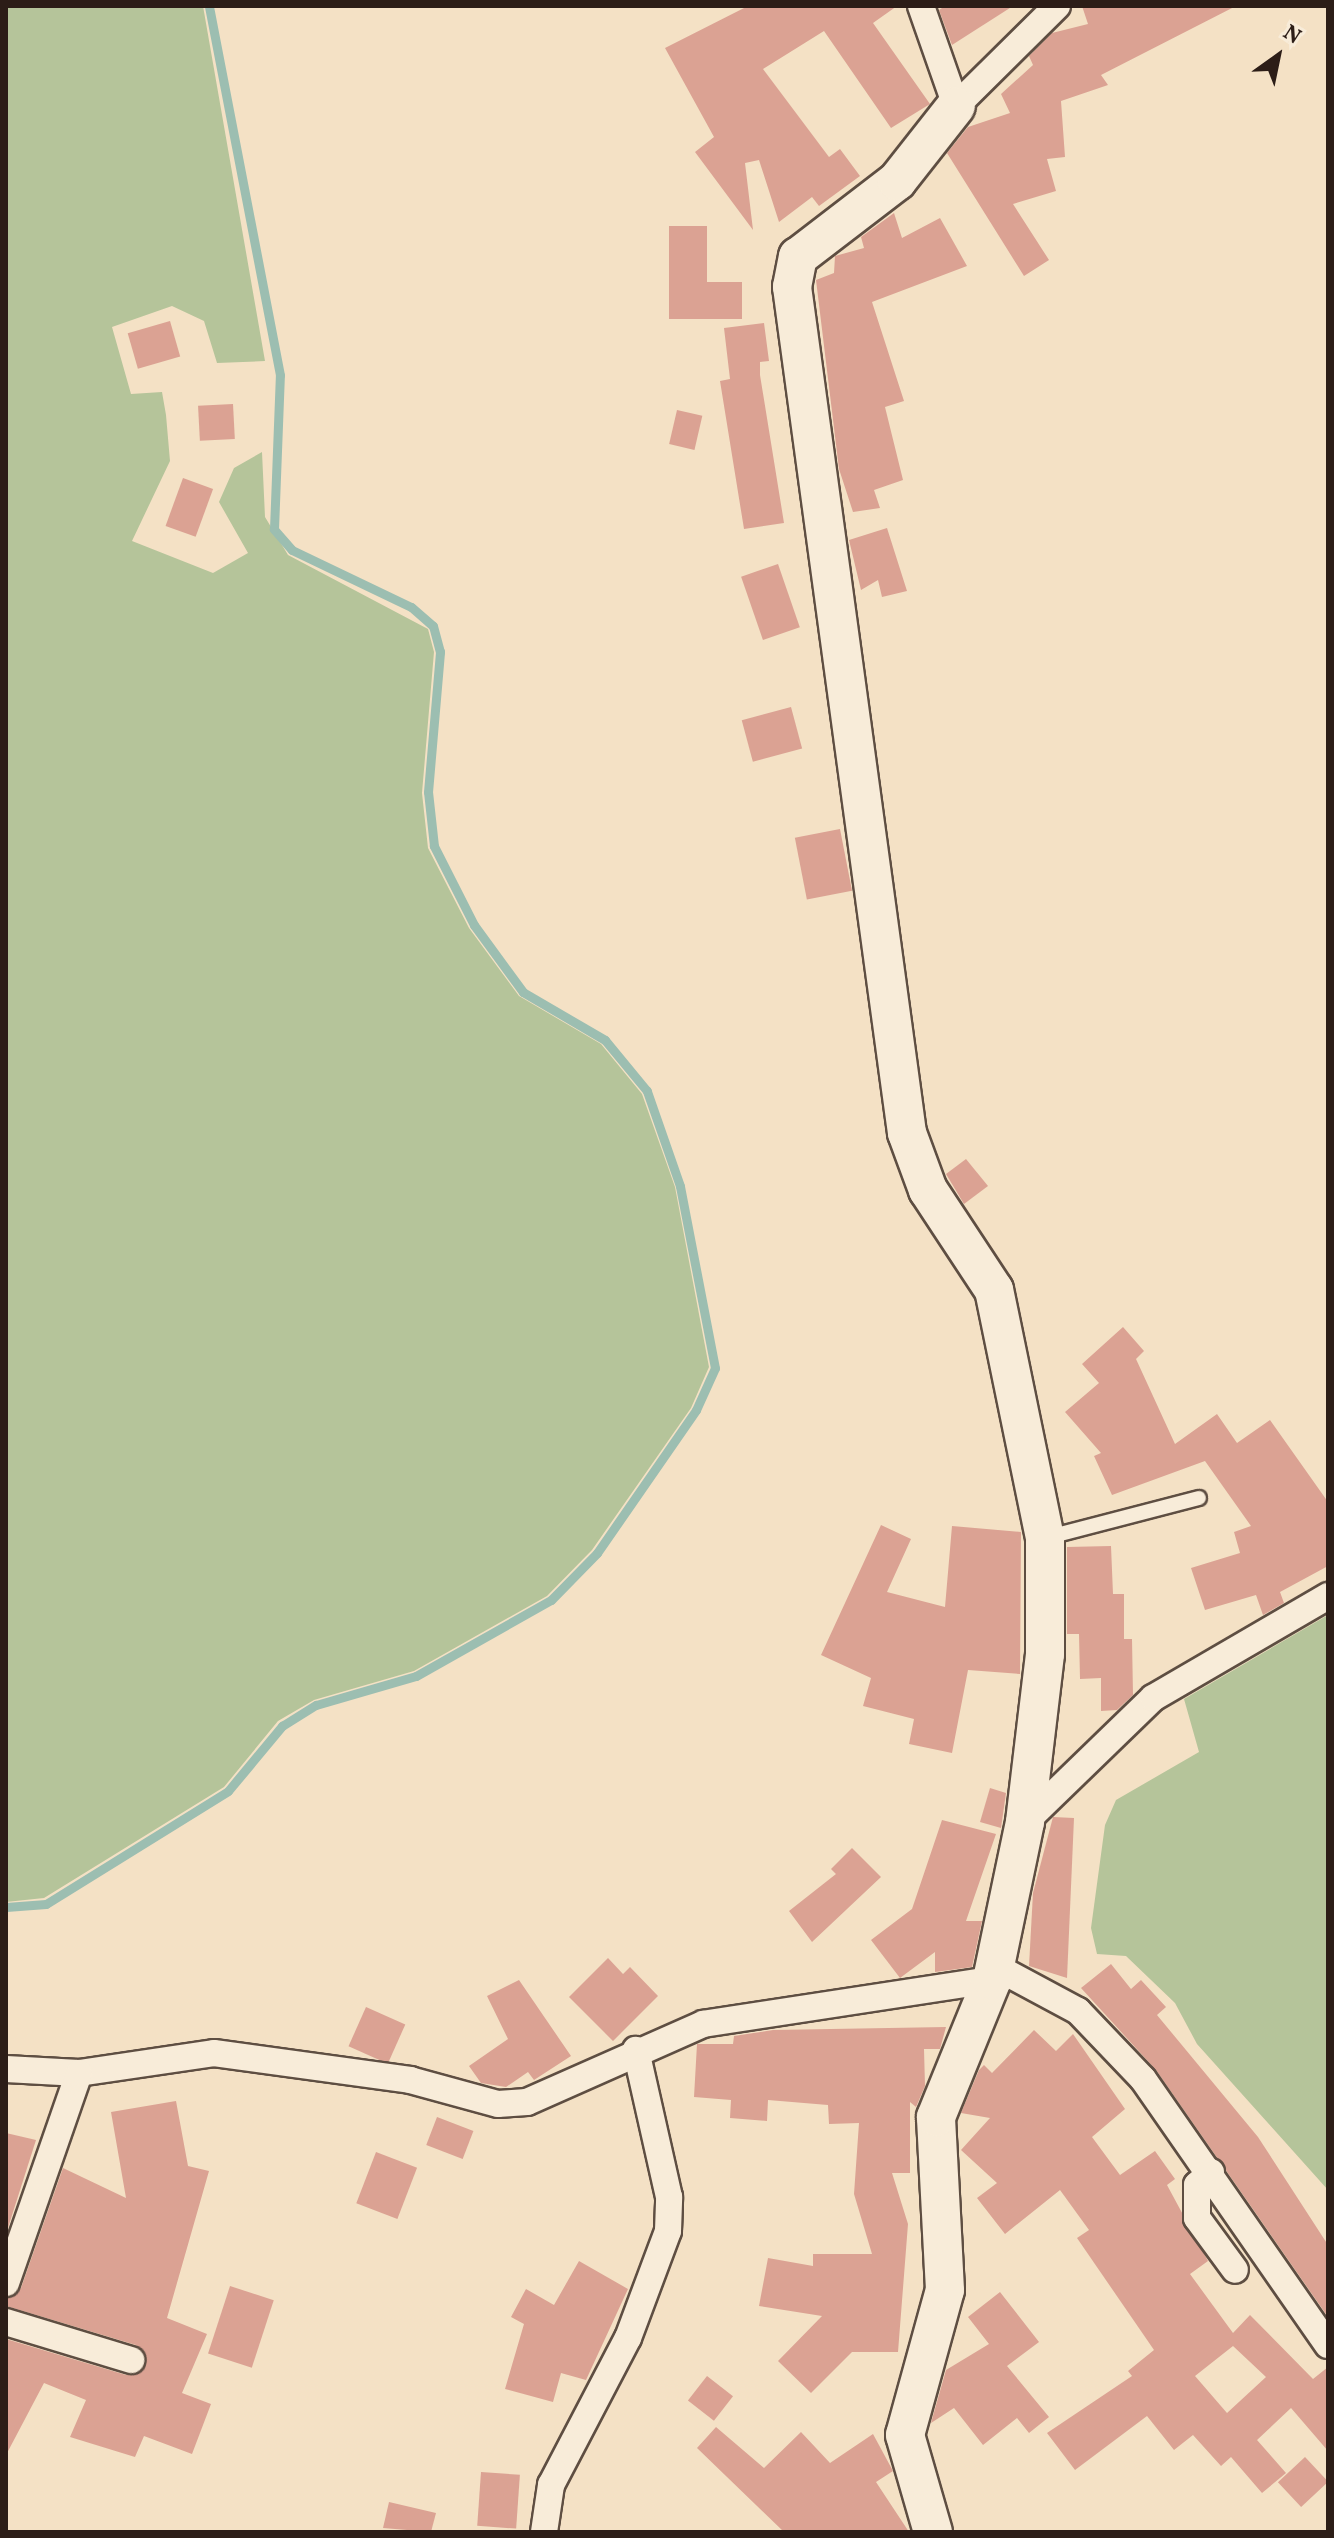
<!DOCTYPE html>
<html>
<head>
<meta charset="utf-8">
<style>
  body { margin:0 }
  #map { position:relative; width:1334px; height:2538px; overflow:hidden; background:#f4e1c5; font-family:Vollkorn,serif }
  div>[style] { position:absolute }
  .green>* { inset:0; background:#b5c49a }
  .stream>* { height:9px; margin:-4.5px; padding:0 4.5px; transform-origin:4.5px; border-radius:4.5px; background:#9cbeb1 }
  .building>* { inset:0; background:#dba293; transform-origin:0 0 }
  .roads { filter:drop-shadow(2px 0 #5e4e42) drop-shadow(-2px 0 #5e4e42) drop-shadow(0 2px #5e4e42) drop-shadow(0 -2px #5e4e42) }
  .lane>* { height:14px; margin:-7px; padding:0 7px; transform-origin:7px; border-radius:7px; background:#f8ecd9 }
  .street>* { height:26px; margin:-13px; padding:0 13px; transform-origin:13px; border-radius:13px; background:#f8ecd9 }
  .secondary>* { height:38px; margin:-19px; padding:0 19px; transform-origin:19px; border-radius:19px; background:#f8ecd9 }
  span { translate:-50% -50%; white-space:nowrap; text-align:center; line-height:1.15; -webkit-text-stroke:7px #f8ecd9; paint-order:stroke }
  .frame { position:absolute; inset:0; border:8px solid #2c1d17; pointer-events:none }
  .north { position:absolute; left:1238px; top:16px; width:80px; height:80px; -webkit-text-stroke:6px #f8ecd9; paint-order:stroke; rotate:33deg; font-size:22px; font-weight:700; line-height:32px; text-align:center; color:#2c1d17 }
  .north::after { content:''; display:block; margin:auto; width:28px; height:36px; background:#2c1d17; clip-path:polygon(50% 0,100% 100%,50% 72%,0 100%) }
</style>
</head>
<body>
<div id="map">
  <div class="green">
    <div style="clip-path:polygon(6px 6px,203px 6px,265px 361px,217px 363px,204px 321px,172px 306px,112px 327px,131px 394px,162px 392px,166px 415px,170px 461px,132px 541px,213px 573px,248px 553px,219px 502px,234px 468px,262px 452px,265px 517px,288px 555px,428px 629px,434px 652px,422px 793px,428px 848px,469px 928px,519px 996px,601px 1044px,642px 1094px,675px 1187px,709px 1367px,691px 1408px,592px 1550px,547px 1596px,414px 1671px,314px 1700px,278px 1721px,224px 1787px,44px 1898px,6px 1902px)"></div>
    <div style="clip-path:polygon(1328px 1615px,1328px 2190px,1197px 2044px,1175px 2003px,1126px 1956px,1097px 1954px,1091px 1928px,1105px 1825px,1116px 1800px,1199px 1752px,1184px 1699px)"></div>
  </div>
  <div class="stream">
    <div style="left:6px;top:1907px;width:40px;rotate:-4.3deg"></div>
    <div style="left:46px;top:1904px;width:214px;rotate:-31.8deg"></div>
    <div style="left:228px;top:1791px;width:85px;rotate:-50.3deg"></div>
    <div style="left:282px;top:1726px;width:40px;rotate:-32deg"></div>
    <div style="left:316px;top:1705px;width:104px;rotate:-16.2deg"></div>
    <div style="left:416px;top:1676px;width:155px;rotate:-29.4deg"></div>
    <div style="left:551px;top:1600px;width:66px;rotate:-45.6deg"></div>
    <div style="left:597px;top:1553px;width:174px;rotate:-55.3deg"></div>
    <div style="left:696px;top:1410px;width:46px;rotate:-65.7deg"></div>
    <div style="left:715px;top:1368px;width:185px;rotate:-100.9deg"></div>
    <div style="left:680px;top:1186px;width:101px;rotate:-109.2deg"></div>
    <div style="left:647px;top:1091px;width:66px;rotate:-129.5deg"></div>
    <div style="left:605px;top:1040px;width:95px;rotate:-149.7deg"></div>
    <div style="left:523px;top:992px;width:83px;rotate:-126.2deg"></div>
    <div style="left:474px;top:925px;width:89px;rotate:-116.9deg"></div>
    <div style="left:434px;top:846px;width:54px;rotate:-96.3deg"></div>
    <div style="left:428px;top:792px;width:141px;rotate:-85.1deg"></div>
    <div style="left:440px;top:652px;width:27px;rotate:-105deg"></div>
    <div style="left:433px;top:626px;width:29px;rotate:-139deg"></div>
    <div style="left:411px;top:607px;width:132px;rotate:-154.4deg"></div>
    <div style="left:292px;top:550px;width:28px;rotate:-131deg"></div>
    <div style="left:274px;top:529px;width:154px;rotate:-87.8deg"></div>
    <div style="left:280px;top:375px;width:376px;rotate:-100.9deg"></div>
  </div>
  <div class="building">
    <div style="clip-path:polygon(748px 6px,897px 6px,873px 23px,930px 104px,891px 128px,824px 31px,763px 69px,829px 157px,840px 149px,860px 176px,819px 206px,812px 197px,779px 222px,759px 160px,745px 163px,753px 230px,695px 152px,714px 137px,665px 48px)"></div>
    <div style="clip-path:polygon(945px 6px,1013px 6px,952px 45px,939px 10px)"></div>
    <div style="clip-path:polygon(1082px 6px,1236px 6px,1101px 75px,1108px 85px,1061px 101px,1065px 157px,1047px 159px,1056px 191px,1013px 204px,1049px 260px,1024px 276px,947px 153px,968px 127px,1010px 113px,1001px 94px,1033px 65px,1029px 56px,1052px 33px,1088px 24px)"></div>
    <div style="clip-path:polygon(894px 213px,902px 238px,940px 218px,967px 266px,872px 302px,904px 401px,885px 407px,903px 480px,874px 490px,880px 508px,853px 512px,839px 469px,816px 280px,834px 273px,835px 256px,864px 248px,861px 237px)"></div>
    <div style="clip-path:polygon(669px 226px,707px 226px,707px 282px,742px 282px,742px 319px,669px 319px)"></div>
    <div style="left:170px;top:321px;width:37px;height:44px;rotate:74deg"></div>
    <div style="clip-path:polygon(764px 323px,769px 361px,760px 362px,760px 375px,784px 523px,744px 529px,720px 381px,730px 379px,724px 328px)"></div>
    <div style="left:233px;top:404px;width:35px;height:35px;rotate:87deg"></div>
    <div style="left:677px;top:410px;width:26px;height:35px;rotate:13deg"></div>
    <div style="left:183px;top:478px;width:32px;height:51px;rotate:20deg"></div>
    <div style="clip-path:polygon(887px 528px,907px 591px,882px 597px,878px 580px,861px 590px,849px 540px)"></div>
    <div style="left:778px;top:564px;width:67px;height:39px;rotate:71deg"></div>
    <div style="left:791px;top:707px;width:43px;height:51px;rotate:75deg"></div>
    <div style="left:840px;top:829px;width:63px;height:46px;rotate:79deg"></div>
    <div style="clip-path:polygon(966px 1159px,988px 1186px,964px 1204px,946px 1174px)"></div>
    <div style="clip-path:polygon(1123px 1327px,1144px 1351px,1136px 1359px,1175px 1444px,1217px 1414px,1237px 1443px,1270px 1420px,1328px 1502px,1328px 1566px,1280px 1592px,1284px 1603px,1263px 1615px,1256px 1595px,1205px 1610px,1191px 1568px,1240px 1553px,1234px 1532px,1251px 1526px,1205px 1461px,1112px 1495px,1094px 1456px,1101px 1453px,1065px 1412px,1099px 1383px,1082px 1364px)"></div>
    <div style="clip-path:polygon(881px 1525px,911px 1539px,887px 1592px,945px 1607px,952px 1526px,1021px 1532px,1020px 1674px,968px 1670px,952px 1753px,909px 1744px,914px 1719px,863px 1706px,871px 1678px,821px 1655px)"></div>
    <div style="clip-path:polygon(1111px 1546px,1113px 1594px,1124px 1594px,1124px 1639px,1132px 1639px,1133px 1695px,1117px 1710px,1101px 1711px,1101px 1678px,1080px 1679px,1079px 1634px,1067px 1634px,1067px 1547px)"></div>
    <div style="clip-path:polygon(990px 1788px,1006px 1793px,1001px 1828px,980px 1822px)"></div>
    <div style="clip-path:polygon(1053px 1817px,1074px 1818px,1067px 1978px,1029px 1966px,1033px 1893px)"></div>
    <div style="clip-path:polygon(942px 1820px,996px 1834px,966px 1921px,982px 1921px,972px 1967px,935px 1972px,935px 1952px,900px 1978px,871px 1940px,912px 1909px)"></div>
    <div style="clip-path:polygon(852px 1848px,881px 1877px,812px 1942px,789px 1911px,836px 1874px,831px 1869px)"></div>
    <div style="clip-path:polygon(608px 1958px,623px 1974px,630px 1967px,658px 1996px,613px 2041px,569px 1997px)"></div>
    <div style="clip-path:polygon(1111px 1964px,1131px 1989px,1141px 1980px,1166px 2007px,1157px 2015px,1258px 2137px,1328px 2245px,1328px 2317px,1156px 2070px,1081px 1988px)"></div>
    <div style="clip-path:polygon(519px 1980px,571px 2056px,534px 2080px,528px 2072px,506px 2087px,481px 2083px,469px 2066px,508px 2039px,487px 1996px)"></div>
    <div style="left:366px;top:2007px;width:43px;height:43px;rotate:24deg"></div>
    <div style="clip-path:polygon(946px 2027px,940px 2049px,924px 2049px,925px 2086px,916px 2107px,910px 2102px,910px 2173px,892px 2173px,908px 2224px,898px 2352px,852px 2352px,811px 2393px,778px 2361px,822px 2316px,759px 2306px,768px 2258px,813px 2266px,813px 2254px,872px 2254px,854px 2194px,859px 2123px,829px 2124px,828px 2105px,768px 2100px,767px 2121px,730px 2118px,731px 2100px,694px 2097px,697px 2044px,733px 2044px,734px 2036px,773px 2030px)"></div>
    <div style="clip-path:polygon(evenodd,1034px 2030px,1056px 2051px,1073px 2034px,1125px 2109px,1092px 2137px,1120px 2175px,1155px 2151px,1175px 2179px,1167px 2185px,1208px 2261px,1190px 2274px,1233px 2333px,1250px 2315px,1313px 2379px,1328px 2367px,1328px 2451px,1291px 2408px,1257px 2440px,1286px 2473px,1262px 2493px,1231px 2457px,1221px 2466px,1193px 2435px,1174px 2450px,1147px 2416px,1075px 2470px,1047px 2433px,1132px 2376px,1128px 2371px,1154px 2350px,1077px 2238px,1089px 2230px,1060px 2190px,1005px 2234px,977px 2198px,997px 2183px,961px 2150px,990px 2118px,961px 2113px,979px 2070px,984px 2065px,992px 2073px,1034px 2030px,1233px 2346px,1266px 2377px,1227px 2413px,1195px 2376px,1233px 2346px)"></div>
    <div style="clip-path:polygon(176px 2101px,188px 2166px,209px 2171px,167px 2318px,207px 2334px,182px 2393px,211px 2404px,192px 2454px,144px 2436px,135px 2457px,70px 2437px,86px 2400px,44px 2383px,6px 2455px,6px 2339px,126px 2375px,146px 2365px,136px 2345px,6px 2306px,6px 2299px,21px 2288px,63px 2168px,126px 2198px,111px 2112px)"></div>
    <div style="left:437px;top:2117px;width:39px;height:30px;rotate:21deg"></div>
    <div style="clip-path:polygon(6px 2133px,36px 2140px,6px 2234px)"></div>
    <div style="left:376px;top:2152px;width:44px;height:55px;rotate:21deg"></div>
    <div style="clip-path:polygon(579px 2261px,628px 2289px,586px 2380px,561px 2373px,553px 2402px,505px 2389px,524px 2324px,511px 2317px,526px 2289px,554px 2305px)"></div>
    <div style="left:230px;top:2286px;width:46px;height:71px;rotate:18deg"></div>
    <div style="clip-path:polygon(1000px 2292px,1039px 2342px,1007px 2366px,1049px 2417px,1029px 2433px,1017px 2418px,983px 2445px,954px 2408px,931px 2423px,946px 2370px,989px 2344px,968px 2317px)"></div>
    <div style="left:707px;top:2376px;width:33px;height:31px;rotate:38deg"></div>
    <div style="clip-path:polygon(716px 2427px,764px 2468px,801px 2432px,830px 2463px,873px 2434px,893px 2471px,876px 2482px,909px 2532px,784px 2532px,697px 2448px)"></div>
    <div style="left:1305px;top:2457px;width:34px;height:37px;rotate:47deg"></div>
    <div style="left:481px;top:2472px;width:39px;height:54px;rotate:4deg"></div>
    <div style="clip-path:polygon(389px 2502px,436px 2513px,431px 2532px,383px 2528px)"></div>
  </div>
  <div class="roads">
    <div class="lane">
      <div style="left:1045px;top:1538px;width:159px;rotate:-14.6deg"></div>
    </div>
    <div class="street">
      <div style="left:921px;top:6px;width:106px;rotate:70.7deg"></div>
      <div style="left:956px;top:106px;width:142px;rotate:-44.7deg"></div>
      <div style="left:1025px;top:1822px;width:178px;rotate:-44.1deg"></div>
      <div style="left:1153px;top:1698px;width:203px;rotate:-30.2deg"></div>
      <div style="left:996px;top:1967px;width:93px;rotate:28.2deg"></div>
      <div style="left:1078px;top:2011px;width:94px;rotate:46.3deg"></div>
      <div style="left:1143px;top:2079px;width:324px;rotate:55.2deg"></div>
      <div style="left:6px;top:2069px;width:73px;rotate:3.1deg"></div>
      <div style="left:79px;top:2073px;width:136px;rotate:-8.4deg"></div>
      <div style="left:214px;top:2053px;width:198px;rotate:7.8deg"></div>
      <div style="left:410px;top:2080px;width:91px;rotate:15.3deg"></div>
      <div style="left:498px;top:2104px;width:29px;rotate:-4deg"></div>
      <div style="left:527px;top:2102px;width:193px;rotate:-23.9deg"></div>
      <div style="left:703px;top:2024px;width:292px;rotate:-8.7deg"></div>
      <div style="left:1211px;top:2172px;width:19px;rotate:137deg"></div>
      <div style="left:1197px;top:2185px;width:33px;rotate:90deg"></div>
      <div style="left:1197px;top:2218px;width:64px;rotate:53.8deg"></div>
      <div style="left:6px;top:2283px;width:222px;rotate:-70.8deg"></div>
      <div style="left:6px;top:2322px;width:131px;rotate:16.9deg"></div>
      <div style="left:544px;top:2532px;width:48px;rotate:-81.5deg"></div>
      <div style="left:551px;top:2485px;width:166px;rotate:-62.4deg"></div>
      <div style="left:628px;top:2338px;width:114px;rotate:-69.5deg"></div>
      <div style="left:668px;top:2231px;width:34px;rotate:-88deg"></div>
      <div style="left:669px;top:2197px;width:151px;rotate:-102.7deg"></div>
    </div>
    <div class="secondary">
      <div style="left:933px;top:2532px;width:101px;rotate:-106.1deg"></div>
      <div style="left:905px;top:2435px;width:150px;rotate:-74.6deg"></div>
      <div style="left:945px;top:2290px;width:173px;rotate:-93deg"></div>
      <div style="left:936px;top:2117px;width:148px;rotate:-67.8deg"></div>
      <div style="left:992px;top:1980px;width:161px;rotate:-78.2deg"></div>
      <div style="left:1025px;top:1822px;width:169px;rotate:-83.2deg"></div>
      <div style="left:1045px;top:1654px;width:116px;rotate:-90deg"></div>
      <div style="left:1045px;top:1538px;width:253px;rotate:-101.6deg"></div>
      <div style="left:994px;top:1290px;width:120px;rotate:-123.4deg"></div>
      <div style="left:928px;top:1190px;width:61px;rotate:-110.2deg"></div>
      <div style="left:907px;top:1133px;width:854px;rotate:-97.74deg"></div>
      <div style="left:792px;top:287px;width:31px;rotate:-79deg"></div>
      <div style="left:798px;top:257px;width:125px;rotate:-37.5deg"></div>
      <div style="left:897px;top:181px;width:95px;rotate:-51.8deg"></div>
    </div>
  </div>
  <div class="frame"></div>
  <div class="north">N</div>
</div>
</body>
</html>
